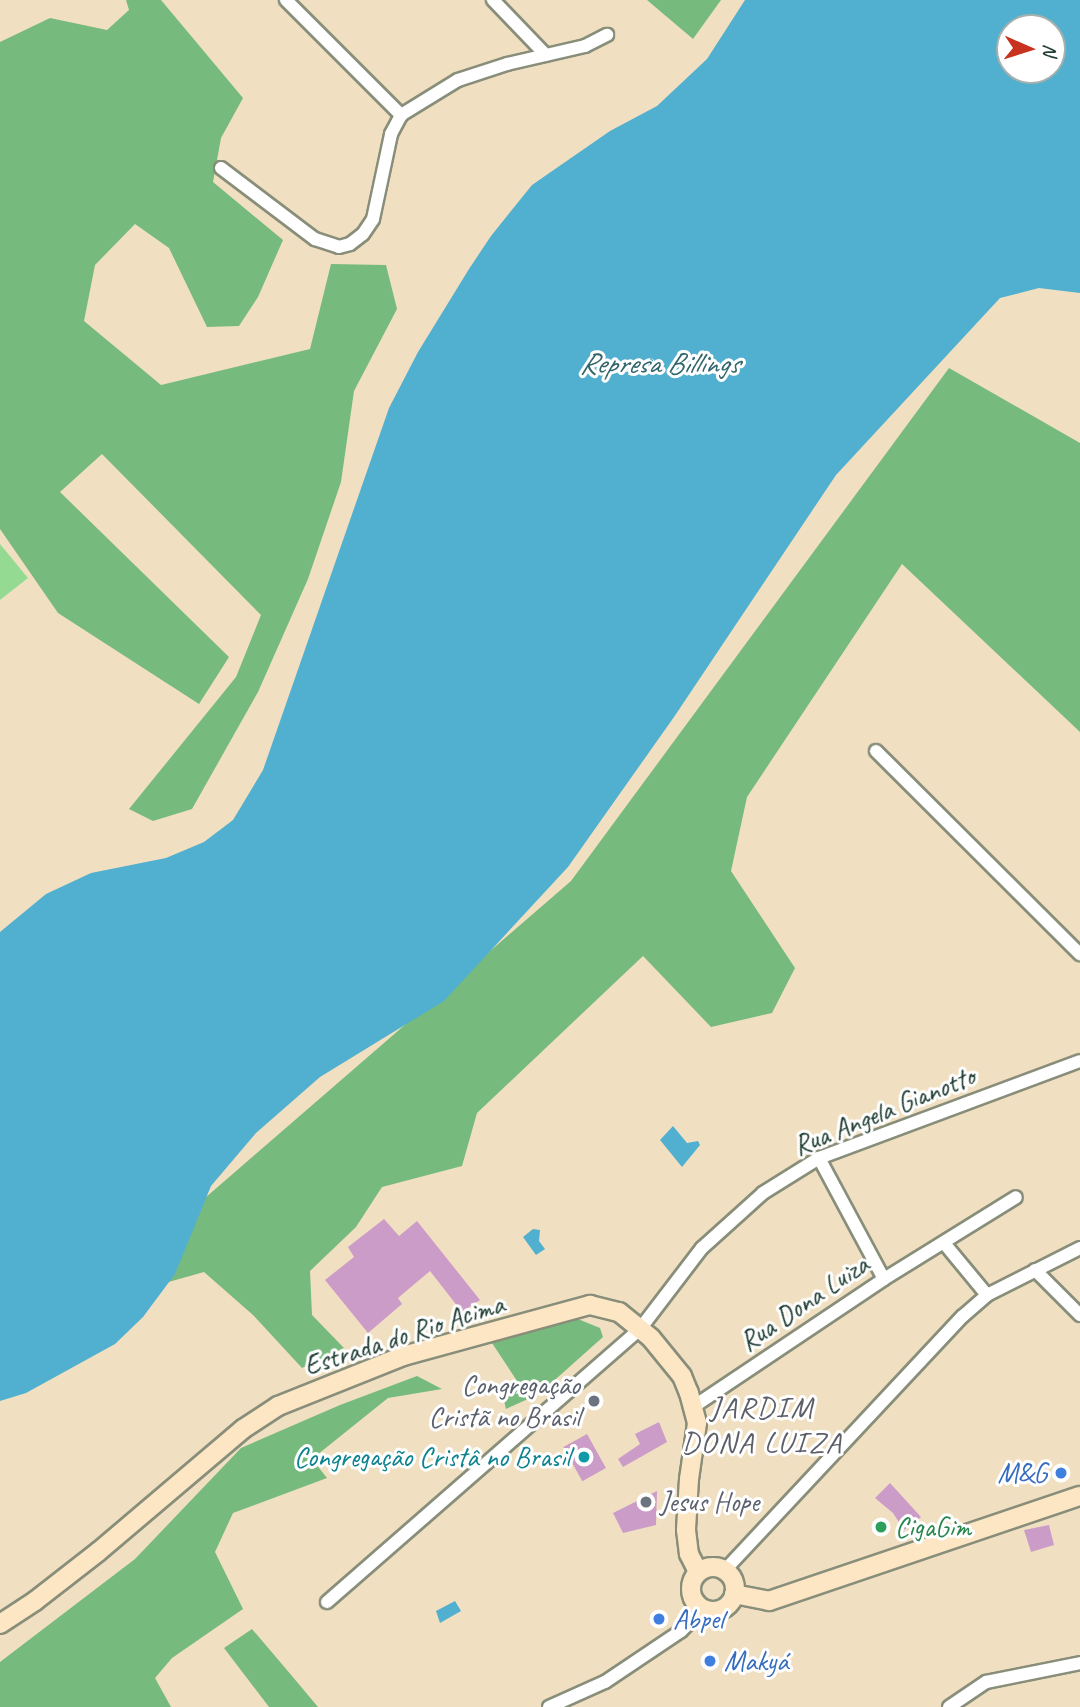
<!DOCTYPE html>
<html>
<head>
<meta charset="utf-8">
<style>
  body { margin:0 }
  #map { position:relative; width:1080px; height:1707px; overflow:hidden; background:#f0e0c1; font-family:Caveat,sans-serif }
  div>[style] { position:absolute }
  .green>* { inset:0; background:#94da93 }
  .forest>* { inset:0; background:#77ba7d }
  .water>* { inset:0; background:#51afcf }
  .building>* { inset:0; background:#cc9cc8; transform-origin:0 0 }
  .roads { filter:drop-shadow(2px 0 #888e7a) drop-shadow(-2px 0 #888e7a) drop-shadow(0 2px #888e7a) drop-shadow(0 -2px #888e7a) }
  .minor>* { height:12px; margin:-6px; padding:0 6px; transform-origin:6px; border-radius:6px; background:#fff }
  .secondary>* { height:18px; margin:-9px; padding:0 9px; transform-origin:9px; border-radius:9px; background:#fce6c4 }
  .secondary>.ring { margin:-9px; padding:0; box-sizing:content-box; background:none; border:18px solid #fce6c4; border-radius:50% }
  .dots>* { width:19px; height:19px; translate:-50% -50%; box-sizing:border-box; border:4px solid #fff; border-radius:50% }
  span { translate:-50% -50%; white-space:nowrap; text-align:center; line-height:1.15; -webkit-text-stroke:6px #fff; paint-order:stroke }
  .street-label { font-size:28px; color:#1f3d34 }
  .worship-label { font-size:28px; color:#5b616d }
  .right { translate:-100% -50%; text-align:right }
  .left { translate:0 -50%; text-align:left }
  .culture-label { font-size:28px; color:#0d838f }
  .shop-label { font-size:28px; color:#366cbe }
  .leisure-label { font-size:28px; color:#27864d }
  .water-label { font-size:30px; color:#30656a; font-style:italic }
  .neighbourhood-label { font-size:30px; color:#5c5e68; letter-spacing:2px }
  .north { position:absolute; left:996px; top:14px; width:70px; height:70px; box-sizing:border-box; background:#fff; border:2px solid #a5b1ae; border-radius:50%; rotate:93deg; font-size:19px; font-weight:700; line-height:28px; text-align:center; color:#1f3d34 }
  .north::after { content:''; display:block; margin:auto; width:24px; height:32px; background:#c8321e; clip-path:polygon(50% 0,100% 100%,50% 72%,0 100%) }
</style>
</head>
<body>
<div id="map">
  <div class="green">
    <div style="clip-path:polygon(0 544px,28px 578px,0 600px)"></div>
  </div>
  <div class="forest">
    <div style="clip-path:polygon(126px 0,161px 0,243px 98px,221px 138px,213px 182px,283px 240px,258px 297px,239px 326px,207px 327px,169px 248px,135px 224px,95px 265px,84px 321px,161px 385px,310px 349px,331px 264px,386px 265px,397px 309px,354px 391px,341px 482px,308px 579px,258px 692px,192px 809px,153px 821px,129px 809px,236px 677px,261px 615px,102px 454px,60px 492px,229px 657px,199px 704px,58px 613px,0 529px,0 42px,50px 18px,107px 30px,129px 10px)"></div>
    <div style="clip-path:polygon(647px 0,721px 0,693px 39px)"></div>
    <div style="clip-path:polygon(949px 368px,1080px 443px,1080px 732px,902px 564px,747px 797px,731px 871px,795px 968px,772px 1013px,711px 1027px,643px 956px,477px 1113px,462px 1166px,382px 1187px,356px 1227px,310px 1271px,312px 1315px,344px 1348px,302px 1368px,253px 1315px,204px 1272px,165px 1283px,160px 1237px,571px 881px)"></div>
    <div style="clip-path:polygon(578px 1319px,600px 1328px,603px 1337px,539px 1394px,506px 1409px,502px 1392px,519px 1384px,492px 1343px)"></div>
    <div style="clip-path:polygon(417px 1376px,442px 1389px,388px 1398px,312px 1459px,327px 1478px,233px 1513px,215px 1552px,243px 1609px,172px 1658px,155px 1678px,171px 1707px,0 1707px,0 1662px,135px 1559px,241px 1448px,340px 1405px)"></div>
    <div style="clip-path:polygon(252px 1629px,292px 1676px,318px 1707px,269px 1707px,224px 1648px)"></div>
  </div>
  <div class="water">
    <div style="clip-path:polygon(evenodd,745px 0,1080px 0,1080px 293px,1039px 288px,1000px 298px,836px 475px,674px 717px,568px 867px,444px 1001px,320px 1077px,256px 1133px,211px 1186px,175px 1274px,143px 1317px,115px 1344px,26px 1393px,0 1401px,0 932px,46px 894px,91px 873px,166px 858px,204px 842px,233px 820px,263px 770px,389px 408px,418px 352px,469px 269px,491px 236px,532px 185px,610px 131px,657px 106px,707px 59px,745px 0,1010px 28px,1052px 28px,1052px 70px,1010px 70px,1010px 28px)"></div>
    <div style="clip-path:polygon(673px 1126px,687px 1143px,698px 1141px,700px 1145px,682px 1167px,660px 1140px)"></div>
    <div style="clip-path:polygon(533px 1229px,540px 1230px,539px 1241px,545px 1249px,536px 1255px,523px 1237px)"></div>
    <div style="clip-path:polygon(455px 1601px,461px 1611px,440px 1623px,436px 1611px)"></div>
  </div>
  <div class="building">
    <div style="clip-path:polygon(384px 1219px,399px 1236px,417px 1221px,480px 1300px,462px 1312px,430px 1271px,398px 1298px,402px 1304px,368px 1333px,325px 1280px,354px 1257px,348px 1247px)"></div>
    <div style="clip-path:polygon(659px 1422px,667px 1442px,623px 1467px,618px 1459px,640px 1444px,635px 1434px)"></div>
    <div style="left:587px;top:1434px;width:39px;height:27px;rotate:61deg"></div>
    <div style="clip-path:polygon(890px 1483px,921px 1517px,904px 1530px,893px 1513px,875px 1498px)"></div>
    <div style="clip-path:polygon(657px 1491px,656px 1525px,623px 1533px,613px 1513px)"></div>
    <div style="clip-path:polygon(1049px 1525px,1054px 1545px,1031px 1552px,1024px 1530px)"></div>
  </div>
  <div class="roads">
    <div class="minor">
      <div style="left:286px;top:0;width:163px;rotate:45deg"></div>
      <div style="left:493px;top:0;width:76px;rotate:46.1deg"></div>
      <div style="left:221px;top:168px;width:118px;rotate:37.1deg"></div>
      <div style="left:315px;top:239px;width:25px;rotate:18deg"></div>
      <div style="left:339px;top:247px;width:11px;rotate:-15deg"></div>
      <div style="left:350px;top:244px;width:16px;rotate:-38deg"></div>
      <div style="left:363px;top:234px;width:18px;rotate:-56deg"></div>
      <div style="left:373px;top:219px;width:87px;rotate:-78deg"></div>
      <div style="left:391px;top:134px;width:21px;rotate:-62deg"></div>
      <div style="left:401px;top:115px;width:67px;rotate:-31.6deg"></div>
      <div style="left:458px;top:80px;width:52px;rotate:-18.1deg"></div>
      <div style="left:507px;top:64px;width:80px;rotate:-13deg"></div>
      <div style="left:585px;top:46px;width:25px;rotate:-27deg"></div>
      <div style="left:876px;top:751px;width:288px;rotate:44.9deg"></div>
      <div style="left:819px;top:1158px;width:137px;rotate:61.8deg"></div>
      <div style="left:944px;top:1243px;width:67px;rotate:50.4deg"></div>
      <div style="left:1035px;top:1270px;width:64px;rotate:45deg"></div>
      <div style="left:693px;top:1407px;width:230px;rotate:-33.8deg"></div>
      <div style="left:884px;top:1279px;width:155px;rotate:-31.8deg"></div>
      <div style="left:725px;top:1570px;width:348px;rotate:-46.9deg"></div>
      <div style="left:963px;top:1316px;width:32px;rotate:-41deg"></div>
      <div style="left:987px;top:1295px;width:104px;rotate:-26.8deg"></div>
      <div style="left:327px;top:1602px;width:415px;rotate:-41.1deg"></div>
      <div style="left:640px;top:1329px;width:102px;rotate:-52.6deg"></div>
      <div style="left:702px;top:1248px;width:82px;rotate:-42deg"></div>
      <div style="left:763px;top:1193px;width:66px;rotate:-32deg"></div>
      <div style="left:819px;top:1158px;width:278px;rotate:-20.4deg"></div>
      <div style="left:549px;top:1707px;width:61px;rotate:-24.1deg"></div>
      <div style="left:605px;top:1682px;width:92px;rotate:-33.9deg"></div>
      <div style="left:681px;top:1631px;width:31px;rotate:-45deg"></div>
      <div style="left:949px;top:1707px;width:45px;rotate:-34deg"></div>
      <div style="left:986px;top:1682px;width:96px;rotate:-11.4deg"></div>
    </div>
    <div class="secondary">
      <div class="ring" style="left:691px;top:1567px;width:26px;height:26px"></div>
      <div style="left:734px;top:1594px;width:36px;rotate:11deg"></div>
      <div style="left:769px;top:1601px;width:328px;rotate:-18.7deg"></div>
      <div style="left:0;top:1624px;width:42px;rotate:-33.3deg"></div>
      <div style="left:35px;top:1601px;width:80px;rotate:-37.9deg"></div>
      <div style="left:98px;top:1552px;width:190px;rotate:-40.3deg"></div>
      <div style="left:243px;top:1429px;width:42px;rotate:-33.3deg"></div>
      <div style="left:278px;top:1406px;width:135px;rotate:-21.8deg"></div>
      <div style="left:403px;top:1356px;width:194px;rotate:-15.3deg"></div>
      <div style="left:590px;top:1305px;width:30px;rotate:14deg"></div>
      <div style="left:619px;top:1312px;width:41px;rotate:39.1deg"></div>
      <div style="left:651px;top:1338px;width:49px;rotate:50.8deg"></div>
      <div style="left:682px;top:1376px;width:18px;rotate:68deg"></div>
      <div style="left:689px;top:1393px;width:31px;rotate:75deg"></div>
      <div style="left:697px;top:1423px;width:57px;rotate:98.1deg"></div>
      <div style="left:689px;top:1479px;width:51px;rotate:93.4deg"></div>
      <div style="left:686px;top:1530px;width:24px;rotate:83deg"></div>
      <div style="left:689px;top:1554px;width:20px;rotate:63deg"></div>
    </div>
  </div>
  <div class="dots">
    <div style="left:594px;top:1401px;background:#6b7280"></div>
    <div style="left:584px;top:1457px;background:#0f9aa8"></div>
    <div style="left:1061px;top:1473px;background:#3f7fe0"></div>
    <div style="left:646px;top:1502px;background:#6b7280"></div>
    <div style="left:881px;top:1527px;background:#2e9e5b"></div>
    <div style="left:659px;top:1619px;background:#3f7fe0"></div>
    <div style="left:710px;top:1661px;background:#3f7fe0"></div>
  </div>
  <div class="street-label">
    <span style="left:884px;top:1111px;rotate:-22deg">Rua Angela Gianotto</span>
    <span style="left:804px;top:1303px;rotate:-34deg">Rua Dona Luiza</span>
    <span style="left:404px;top:1335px;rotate:-18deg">Estrada do Rio Acima</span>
  </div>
  <div class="worship-label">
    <span class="right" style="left:580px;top:1401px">Congregação<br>Cristã no Brasil</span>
    <span class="left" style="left:660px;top:1502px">Jesus Hope</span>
  </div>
  <div class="culture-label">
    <span class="right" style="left:570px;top:1457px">Congregação Cristâ no Brasil</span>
  </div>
  <div class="shop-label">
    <span class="right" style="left:1047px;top:1473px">M&amp;G</span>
    <span class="left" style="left:673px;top:1619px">Abpel</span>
    <span class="left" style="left:724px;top:1661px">Makyá</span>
  </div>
  <div class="leisure-label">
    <span class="left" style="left:895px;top:1527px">CigaGim</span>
  </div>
  <div class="water-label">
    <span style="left:659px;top:363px">Represa Billings</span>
  </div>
  <div class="neighbourhood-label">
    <span style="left:762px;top:1424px">JARDIM<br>DONA LUIZA</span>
  </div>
  <div class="north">N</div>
</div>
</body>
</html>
